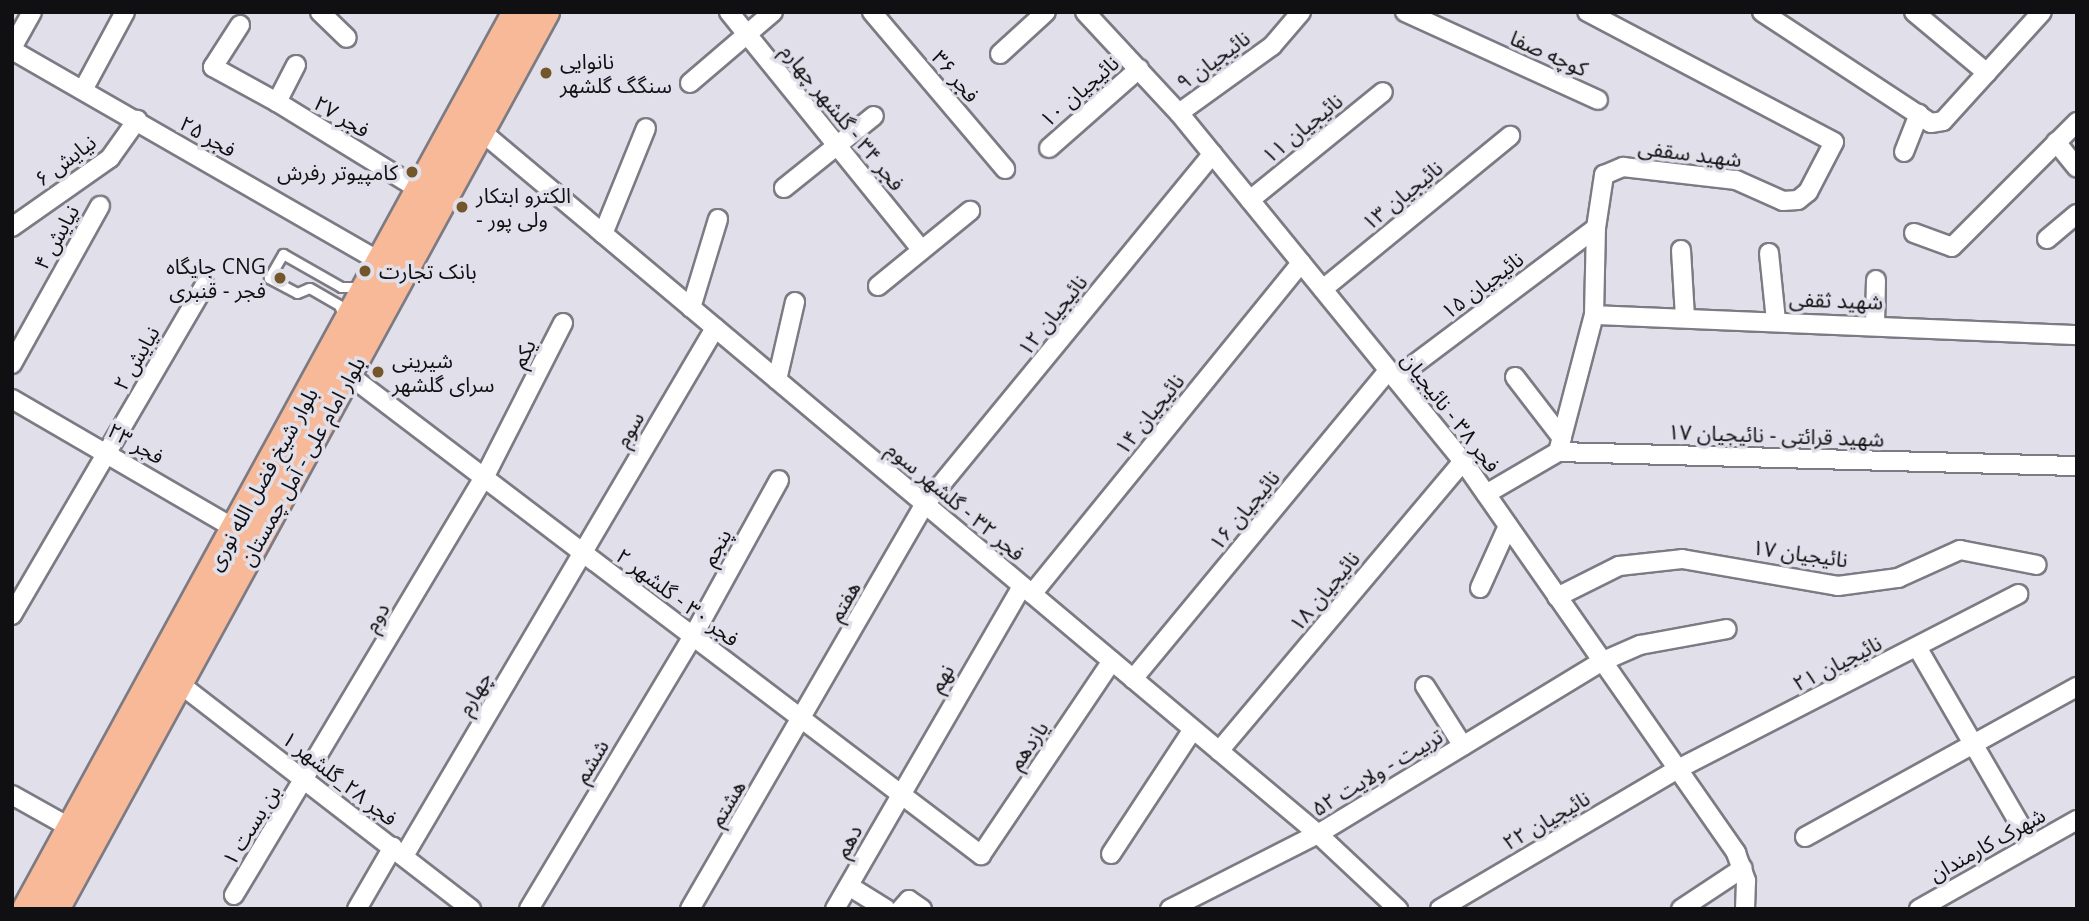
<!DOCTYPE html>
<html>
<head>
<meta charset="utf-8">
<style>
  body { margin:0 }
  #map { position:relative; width:2089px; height:921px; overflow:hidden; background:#e1e0ea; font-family:"Open Sans","Noto Sans Arabic",sans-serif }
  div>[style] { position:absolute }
  .roads { filter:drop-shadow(2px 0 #7c7b84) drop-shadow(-2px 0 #7c7b84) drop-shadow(0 2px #7c7b84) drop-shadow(0 -2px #7c7b84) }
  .lane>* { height:9px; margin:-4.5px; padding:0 4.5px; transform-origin:4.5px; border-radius:4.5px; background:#fff }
  .street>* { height:18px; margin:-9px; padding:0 9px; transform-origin:9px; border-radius:9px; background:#fff }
  .primary>* { height:28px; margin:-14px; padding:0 14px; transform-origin:14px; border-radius:14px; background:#f7b997 }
  .dots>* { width:19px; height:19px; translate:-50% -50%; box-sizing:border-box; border:4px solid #e1e0ea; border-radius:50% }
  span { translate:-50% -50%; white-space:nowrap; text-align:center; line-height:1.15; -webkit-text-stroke:7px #e1e0ea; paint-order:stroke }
  .street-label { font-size:21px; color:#101013 }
  .poi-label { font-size:21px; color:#101013 }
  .left { translate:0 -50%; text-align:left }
  .right { translate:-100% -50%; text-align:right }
  .frame { position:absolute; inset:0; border:14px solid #101013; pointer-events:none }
</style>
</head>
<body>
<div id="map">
  <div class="roads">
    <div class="lane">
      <div style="left:343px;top:315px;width:11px;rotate:-112deg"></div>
      <div style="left:339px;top:305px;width:34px;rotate:-150deg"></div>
      <div style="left:309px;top:288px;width:13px;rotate:157deg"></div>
      <div style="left:297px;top:293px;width:32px;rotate:-152deg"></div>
      <div style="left:269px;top:278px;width:28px;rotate:-60deg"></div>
      <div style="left:283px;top:254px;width:67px;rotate:29.6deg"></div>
      <div style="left:341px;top:287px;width:18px"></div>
    </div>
    <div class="street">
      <div style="left:320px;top:12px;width:37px;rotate:44deg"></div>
      <div style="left:729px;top:12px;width:306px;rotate:51deg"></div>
      <div style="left:872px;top:12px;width:206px;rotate:49.7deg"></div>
      <div style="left:1085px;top:12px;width:138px;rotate:47.1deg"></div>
      <div style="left:1179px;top:113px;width:449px;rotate:50.8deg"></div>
      <div style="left:1463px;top:461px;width:478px;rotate:55.1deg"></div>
      <div style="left:1736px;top:853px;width:30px;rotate:70deg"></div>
      <div style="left:1746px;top:881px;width:28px;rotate:92deg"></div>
      <div style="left:1405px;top:12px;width:212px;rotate:24.5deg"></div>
      <div style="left:1762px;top:12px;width:202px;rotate:33.3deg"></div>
      <div style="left:1931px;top:123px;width:12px;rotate:-9deg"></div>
      <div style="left:1943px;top:121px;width:147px;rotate:-47.8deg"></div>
      <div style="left:1914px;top:12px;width:95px;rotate:39.9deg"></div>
      <div style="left:240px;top:25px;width:50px;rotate:122.7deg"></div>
      <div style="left:213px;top:67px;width:73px;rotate:28.7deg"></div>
      <div style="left:12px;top:48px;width:41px;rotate:-60.9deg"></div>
      <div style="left:12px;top:50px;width:426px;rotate:29.9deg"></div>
      <div style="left:1000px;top:54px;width:62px;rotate:-42.4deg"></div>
      <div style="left:296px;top:65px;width:42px;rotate:117.2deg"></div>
      <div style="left:277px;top:102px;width:168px;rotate:31.6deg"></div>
      <div style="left:690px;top:83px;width:109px;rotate:-40.5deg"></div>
      <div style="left:83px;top:90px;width:89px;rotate:-61.7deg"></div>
      <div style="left:1179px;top:113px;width:115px;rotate:-35.8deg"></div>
      <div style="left:1272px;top:46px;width:45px;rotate:-49.5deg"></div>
      <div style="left:482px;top:132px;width:1092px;rotate:40.02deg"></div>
      <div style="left:1318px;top:834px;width:110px;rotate:43.2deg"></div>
      <div style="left:2056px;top:142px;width:33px;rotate:51deg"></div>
      <div style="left:1049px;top:148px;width:120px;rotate:-41.3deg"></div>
      <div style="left:1904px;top:152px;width:41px;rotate:-68.5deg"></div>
      <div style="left:784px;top:188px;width:115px;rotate:-38.7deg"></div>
      <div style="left:1250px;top:200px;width:171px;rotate:-39.1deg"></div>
      <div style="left:12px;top:227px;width:120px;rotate:-35.1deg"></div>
      <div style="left:110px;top:158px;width:47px;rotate:-54.6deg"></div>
      <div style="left:1914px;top:233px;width:40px;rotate:20.2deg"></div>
      <div style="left:1952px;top:247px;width:177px;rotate:-45deg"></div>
      <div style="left:603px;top:234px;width:114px;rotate:-67.9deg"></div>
      <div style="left:2047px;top:239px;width:39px;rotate:-40deg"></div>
      <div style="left:1681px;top:250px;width:68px;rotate:86.6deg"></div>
      <div style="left:1769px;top:253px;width:68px;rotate:84.1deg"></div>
      <div style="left:878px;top:286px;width:119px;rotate:-39.2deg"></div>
      <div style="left:1323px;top:289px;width:242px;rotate:-39.3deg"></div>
      <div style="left:691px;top:308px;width:93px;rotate:-73.1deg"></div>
      <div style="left:1594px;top:315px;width:483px;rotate:2.4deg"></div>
      <div style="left:1875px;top:324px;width:44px;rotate:-88.7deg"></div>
      <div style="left:12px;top:364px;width:181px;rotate:-60.9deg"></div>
      <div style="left:349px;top:375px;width:794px;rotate:37.22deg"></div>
      <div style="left:981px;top:855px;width:234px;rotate:-56deg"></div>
      <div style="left:1515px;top:377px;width:77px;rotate:52.4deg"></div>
      <div style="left:1396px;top:378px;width:250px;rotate:-36.9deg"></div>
      <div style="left:777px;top:380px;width:80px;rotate:-77deg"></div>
      <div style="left:12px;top:399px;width:258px;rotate:30.2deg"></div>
      <div style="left:1558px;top:452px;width:142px;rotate:-75.3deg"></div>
      <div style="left:1594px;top:315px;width:87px;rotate:-88.7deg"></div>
      <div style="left:1596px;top:228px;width:54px;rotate:-81.4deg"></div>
      <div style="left:1604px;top:175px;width:21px;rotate:-23deg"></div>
      <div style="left:1623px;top:167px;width:114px;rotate:6.6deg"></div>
      <div style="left:1736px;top:180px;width:51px;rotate:24.1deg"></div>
      <div style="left:1783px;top:201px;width:15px;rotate:-4deg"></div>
      <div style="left:1798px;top:200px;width:13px;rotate:-39deg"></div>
      <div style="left:1808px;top:192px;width:56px;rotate:-62.5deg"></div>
      <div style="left:1834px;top:142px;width:279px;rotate:-152.2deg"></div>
      <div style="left:1486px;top:494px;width:83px;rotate:-30.3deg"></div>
      <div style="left:1558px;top:452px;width:519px;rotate:1.55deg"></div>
      <div style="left:1480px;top:588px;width:68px;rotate:-65.7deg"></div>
      <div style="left:1032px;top:594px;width:427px;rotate:-50.9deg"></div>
      <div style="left:1557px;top:597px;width:69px;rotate:-26.6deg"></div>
      <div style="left:1619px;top:566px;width:63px;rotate:-6.3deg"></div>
      <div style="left:1682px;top:559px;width:158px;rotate:9.8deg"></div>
      <div style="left:1838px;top:586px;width:61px;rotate:-7.6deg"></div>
      <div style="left:1898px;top:578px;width:68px;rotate:-24.3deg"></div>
      <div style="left:1960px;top:550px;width:78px;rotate:11deg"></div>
      <div style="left:12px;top:615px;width:382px;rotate:-59.7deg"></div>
      <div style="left:1917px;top:647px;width:229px;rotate:59.9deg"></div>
      <div style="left:1133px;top:679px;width:401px;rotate:-50.4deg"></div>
      <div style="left:180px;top:684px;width:368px;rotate:37.7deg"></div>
      <div style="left:1425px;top:686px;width:71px;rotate:57.7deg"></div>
      <div style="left:1219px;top:751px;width:379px;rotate:-49.9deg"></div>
      <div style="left:12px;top:795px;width:68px;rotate:29.2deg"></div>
      <div style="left:1805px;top:837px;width:311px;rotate:-28.9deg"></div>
      <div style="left:1111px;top:854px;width:149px;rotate:-56.7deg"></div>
      <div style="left:404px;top:856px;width:613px;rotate:-59.5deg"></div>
      <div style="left:849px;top:886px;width:44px;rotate:31.9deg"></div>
      <div style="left:234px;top:895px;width:486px;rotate:-59.1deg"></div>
      <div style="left:484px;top:478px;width:174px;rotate:-63deg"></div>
      <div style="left:357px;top:909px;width:72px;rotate:-59.9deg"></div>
      <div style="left:529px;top:909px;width:318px;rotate:-59deg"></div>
      <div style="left:693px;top:636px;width:178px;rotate:-61.1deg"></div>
      <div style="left:690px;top:909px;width:468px;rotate:-59.9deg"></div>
      <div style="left:925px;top:504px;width:453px;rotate:-50.6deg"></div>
      <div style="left:835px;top:909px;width:373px;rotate:-59.9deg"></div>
      <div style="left:901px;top:909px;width:12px;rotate:-48deg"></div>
      <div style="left:909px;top:900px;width:16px;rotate:35deg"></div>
      <div style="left:1170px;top:909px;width:166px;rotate:-26.9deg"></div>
      <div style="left:1318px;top:834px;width:331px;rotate:-31.3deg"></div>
      <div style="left:1601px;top:662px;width:43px;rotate:-23.6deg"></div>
      <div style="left:1640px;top:645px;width:88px;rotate:-10.4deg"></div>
      <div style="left:1440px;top:909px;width:274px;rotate:-30.5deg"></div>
      <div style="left:1676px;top:770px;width:385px;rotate:-27.2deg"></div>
      <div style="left:1681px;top:909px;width:74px;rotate:-33.5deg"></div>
      <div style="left:1919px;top:909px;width:181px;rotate:-29.4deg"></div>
    </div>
    <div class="primary">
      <div style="left:27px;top:909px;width:1022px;rotate:-61.35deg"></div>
      <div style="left:55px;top:909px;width:1022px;rotate:-61.35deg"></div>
    </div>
  </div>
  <div class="dots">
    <div style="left:546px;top:73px;background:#73572a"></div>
    <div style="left:412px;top:172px;background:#73572a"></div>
    <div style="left:462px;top:207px;background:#73572a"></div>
    <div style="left:365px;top:271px;background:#73572a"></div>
    <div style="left:280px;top:278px;background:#73572a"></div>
    <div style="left:378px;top:372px;background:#73572a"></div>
  </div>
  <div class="street-label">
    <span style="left:1549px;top:53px;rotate:24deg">کوچه صفا</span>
    <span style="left:1213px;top:60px;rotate:-36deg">نائیجیان ۹</span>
    <span style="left:956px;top:76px;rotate:50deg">فجر ۳۶</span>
    <span style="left:1079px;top:91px;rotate:-41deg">نائیجیان ۱۰</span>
    <span style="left:342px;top:116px;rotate:31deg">فجر ۲۷</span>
    <span style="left:843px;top:117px;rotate:51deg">فجر ۳۴ - گلشهر چهارم</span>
    <span style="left:1302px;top:128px;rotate:-39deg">نائیجیان ۱۱</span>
    <span style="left:208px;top:136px;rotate:30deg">فجر ۲۵</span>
    <span style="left:1690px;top:153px;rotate:7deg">شهید سقفی</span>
    <span style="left:65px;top:160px;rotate:-37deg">نیایش ۶</span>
    <span style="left:1402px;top:195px;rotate:-39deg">نائیجیان ۱۳</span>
    <span style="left:56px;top:237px;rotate:-61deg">نیایش ۴</span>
    <span style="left:1482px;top:285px;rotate:-37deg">نائیجیان ۱۵</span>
    <span style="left:1836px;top:300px;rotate:2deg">شهید ثقفی</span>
    <span style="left:1052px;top:315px;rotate:-51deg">نائیجیان ۱۲</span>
    <span style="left:523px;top:353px;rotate:-63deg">یکم</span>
    <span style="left:136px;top:358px;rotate:-60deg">نیایش ۲</span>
    <span style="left:1451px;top:412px;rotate:52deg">فجر ۳۸ - نائیجیان</span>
    <span style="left:1149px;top:414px;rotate:-51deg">نائیجیان ۱۴</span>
    <span style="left:629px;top:429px;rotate:-60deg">سوم</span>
    <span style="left:1776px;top:435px;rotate:2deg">شهید قرائتی - نائیجیان ۱۷</span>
    <span style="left:136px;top:443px;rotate:30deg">فجر ۲۳</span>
    <span style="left:302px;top:461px;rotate:-61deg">بلوار امام علی - آمل چمستان</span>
    <span style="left:262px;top:479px;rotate:-61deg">بلوار شیخ فضل الله نوری</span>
    <span style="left:956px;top:501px;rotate:40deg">فجر ۳۲ - گلشهر سوم</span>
    <span style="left:1244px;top:510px;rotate:-50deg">نائیجیان ۱۶</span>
    <span style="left:716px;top:547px;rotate:-61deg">پنجم</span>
    <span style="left:1800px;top:553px;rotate:8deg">نائیجیان ۱۷</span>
    <span style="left:1324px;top:591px;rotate:-50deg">نائیجیان ۱۸</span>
    <span style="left:678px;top:597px;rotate:37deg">فجر ۳۰ - گلشهر ۲</span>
    <span style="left:844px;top:601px;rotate:-60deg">هفتم</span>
    <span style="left:376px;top:617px;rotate:-59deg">دوم</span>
    <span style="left:1837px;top:663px;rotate:-27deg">نائیجیان ۲۱</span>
    <span style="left:941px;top:678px;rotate:-59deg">نهم</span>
    <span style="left:474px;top:693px;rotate:-59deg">چهارم</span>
    <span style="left:1028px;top:745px;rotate:-56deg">یازدهم</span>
    <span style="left:591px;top:761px;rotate:-59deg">ششم</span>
    <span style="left:1377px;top:772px;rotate:-31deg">تربیت - ولایت ۵۲</span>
    <span style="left:340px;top:778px;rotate:38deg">فجر ۲۸_گلشهر ۱</span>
    <span style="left:727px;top:803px;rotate:-59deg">هشتم</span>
    <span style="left:1546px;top:820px;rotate:-30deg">نائیجیان ۲۲</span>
    <span style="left:251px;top:825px;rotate:-58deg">بن بست ۱</span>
    <span style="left:848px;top:841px;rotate:-62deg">دهم</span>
    <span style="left:1987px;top:844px;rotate:-29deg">شهرک کارمندان</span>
  </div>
  <div class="poi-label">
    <span class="left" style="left:560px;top:73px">نانوایی<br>سنگگ گلشهر</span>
    <span class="right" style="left:398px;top:172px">کامپیوتر رفرش</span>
    <span class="left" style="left:476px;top:207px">الکترو ابتکار<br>- ولی پور</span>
    <span class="right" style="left:266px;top:278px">جایگاه CNG<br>فجر - قنبری</span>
    <span class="left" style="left:379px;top:271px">بانک تجارت</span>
    <span class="left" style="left:392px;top:372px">شیرینی<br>سرای گلشهر</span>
  </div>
  <div class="frame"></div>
</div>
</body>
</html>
